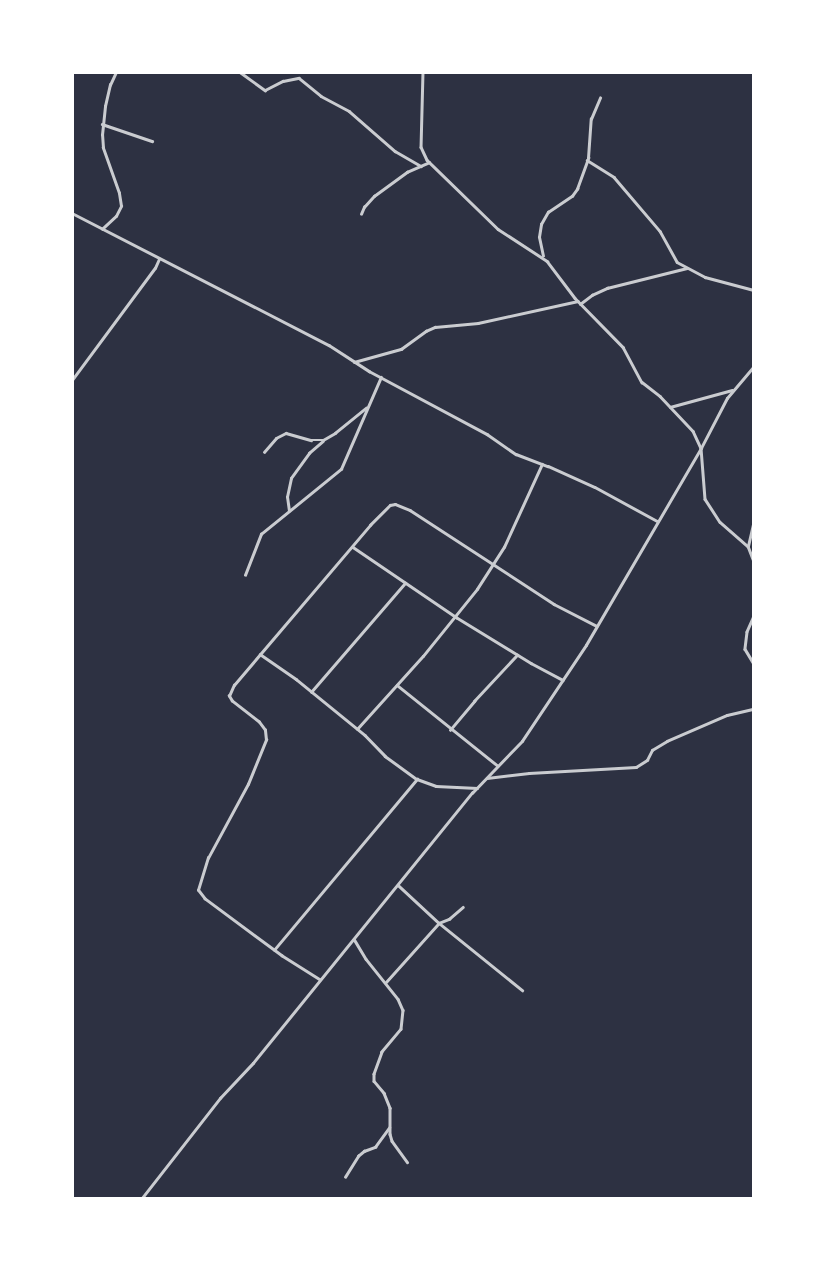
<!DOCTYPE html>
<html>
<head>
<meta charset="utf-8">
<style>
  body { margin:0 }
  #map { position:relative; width:826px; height:1271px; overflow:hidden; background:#2d3142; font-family:"Open Sans",sans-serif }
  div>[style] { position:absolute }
  .minor>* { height:2.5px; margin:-1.25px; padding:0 1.25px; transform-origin:1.25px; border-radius:1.25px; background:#caccd0 }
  span { translate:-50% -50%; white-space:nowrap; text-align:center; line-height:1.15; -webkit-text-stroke:4px #fff; paint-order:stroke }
  .frame { position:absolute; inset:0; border:74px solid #fff; pointer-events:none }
</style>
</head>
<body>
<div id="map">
  <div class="minor">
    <div style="left:240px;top:72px;width:31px;rotate:36deg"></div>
    <div style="left:265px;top:90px;width:20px;rotate:-27deg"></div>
    <div style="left:283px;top:81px;width:16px;rotate:-11deg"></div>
    <div style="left:299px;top:78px;width:28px;rotate:39deg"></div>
    <div style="left:321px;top:96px;width:32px;rotate:28deg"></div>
    <div style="left:349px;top:111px;width:61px;rotate:41deg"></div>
    <div style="left:395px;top:151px;width:30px;rotate:30deg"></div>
    <div style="left:423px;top:72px;width:75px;rotate:91.5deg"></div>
    <div style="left:421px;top:147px;width:14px;rotate:65deg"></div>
    <div style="left:427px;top:160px;width:99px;rotate:44.2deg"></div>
    <div style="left:498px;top:229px;width:59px;rotate:33.1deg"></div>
    <div style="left:547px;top:261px;width:46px;rotate:52.9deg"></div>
    <div style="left:575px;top:298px;width:69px;rotate:45.6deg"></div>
    <div style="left:623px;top:347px;width:40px;rotate:62deg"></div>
    <div style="left:642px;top:382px;width:23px;rotate:38deg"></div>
    <div style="left:660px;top:396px;width:48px;rotate:46.7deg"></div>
    <div style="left:693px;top:431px;width:19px;rotate:65deg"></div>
    <div style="left:701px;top:448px;width:51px;rotate:85.5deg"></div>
    <div style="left:705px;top:499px;width:27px;rotate:57deg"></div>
    <div style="left:720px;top:522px;width:37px;rotate:41deg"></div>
    <div style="left:748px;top:546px;width:17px;rotate:69deg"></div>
    <div style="left:102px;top:124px;width:53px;rotate:18.8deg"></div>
    <div style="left:587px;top:160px;width:32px;rotate:32deg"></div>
    <div style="left:614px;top:177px;width:71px;rotate:49.6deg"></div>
    <div style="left:660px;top:231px;width:35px;rotate:61deg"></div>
    <div style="left:677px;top:262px;width:32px;rotate:28deg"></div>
    <div style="left:705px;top:277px;width:51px;rotate:14.9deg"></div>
    <div style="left:72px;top:213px;width:289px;rotate:27.2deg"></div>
    <div style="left:329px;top:345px;width:48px;rotate:33deg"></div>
    <div style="left:369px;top:371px;width:134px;rotate:28.1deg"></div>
    <div style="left:487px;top:434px;width:35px;rotate:35deg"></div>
    <div style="left:516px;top:454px;width:34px;rotate:21deg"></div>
    <div style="left:548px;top:466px;width:51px;rotate:24.1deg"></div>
    <div style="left:595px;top:487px;width:71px;rotate:28.7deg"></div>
    <div style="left:361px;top:214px;width:8px;rotate:-67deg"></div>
    <div style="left:364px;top:207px;width:15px;rotate:-48deg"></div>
    <div style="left:374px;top:196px;width:41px;rotate:-36deg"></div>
    <div style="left:407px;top:172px;width:24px;rotate:-24deg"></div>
    <div style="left:102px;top:229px;width:19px;rotate:-43deg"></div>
    <div style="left:116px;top:216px;width:11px;rotate:-63deg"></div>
    <div style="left:121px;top:206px;width:13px;rotate:-99deg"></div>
    <div style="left:119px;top:193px;width:48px;rotate:-109.6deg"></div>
    <div style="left:103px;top:148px;width:13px;rotate:-94deg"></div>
    <div style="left:102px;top:135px;width:29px;rotate:-84deg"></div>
    <div style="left:105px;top:106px;width:22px;rotate:-77deg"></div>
    <div style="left:110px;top:85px;width:14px;rotate:-65deg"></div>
    <div style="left:543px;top:256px;width:19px;rotate:-102deg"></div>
    <div style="left:539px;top:237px;width:13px;rotate:-81deg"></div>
    <div style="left:541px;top:224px;width:14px;rotate:-60deg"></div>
    <div style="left:548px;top:212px;width:29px;rotate:-34deg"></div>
    <div style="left:572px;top:196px;width:9px;rotate:-54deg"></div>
    <div style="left:577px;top:189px;width:33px;rotate:-70deg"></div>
    <div style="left:588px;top:158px;width:39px;rotate:-86deg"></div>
    <div style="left:591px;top:119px;width:23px;rotate:-67deg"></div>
    <div style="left:580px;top:304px;width:15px;rotate:-37deg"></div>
    <div style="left:592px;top:295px;width:17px;rotate:-25deg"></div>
    <div style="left:607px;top:288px;width:82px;rotate:-14deg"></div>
    <div style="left:354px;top:362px;width:49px;rotate:-15.5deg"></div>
    <div style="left:401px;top:349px;width:31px;rotate:-36deg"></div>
    <div style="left:426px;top:331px;width:10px;rotate:-24deg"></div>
    <div style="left:435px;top:327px;width:43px;rotate:-5.3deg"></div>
    <div style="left:478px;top:323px;width:102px;rotate:-12.4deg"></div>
    <div style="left:72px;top:380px;width:139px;rotate:-53.5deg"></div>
    <div style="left:155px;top:268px;width:10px;rotate:-66deg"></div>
    <div style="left:670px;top:407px;width:64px;rotate:-15.3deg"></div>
    <div style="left:264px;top:452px;width:18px;rotate:-49deg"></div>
    <div style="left:276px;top:438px;width:11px;rotate:-27deg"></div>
    <div style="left:286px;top:433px;width:26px;rotate:16deg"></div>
    <div style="left:311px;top:440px;width:12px"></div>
    <div style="left:323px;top:440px;width:14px;rotate:-30deg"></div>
    <div style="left:335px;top:433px;width:40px;rotate:-39deg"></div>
    <div style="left:289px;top:511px;width:14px;rotate:-98deg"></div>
    <div style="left:287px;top:497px;width:19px;rotate:-78deg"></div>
    <div style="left:291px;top:478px;width:31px;rotate:-54deg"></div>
    <div style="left:309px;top:453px;width:18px;rotate:-41deg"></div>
    <div style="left:748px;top:546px;width:28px;rotate:-77deg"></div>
    <div style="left:353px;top:547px;width:125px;rotate:34.2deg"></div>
    <div style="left:456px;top:617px;width:88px;rotate:31.5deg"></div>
    <div style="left:531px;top:663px;width:36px;rotate:28deg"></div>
    <div style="left:245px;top:575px;width:44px;rotate:-68.7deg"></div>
    <div style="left:261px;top:534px;width:103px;rotate:-39.1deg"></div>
    <div style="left:341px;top:469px;width:100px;rotate:-66.5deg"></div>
    <div style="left:754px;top:616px;width:17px;rotate:114deg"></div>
    <div style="left:747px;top:632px;width:17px;rotate:97deg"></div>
    <div style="left:745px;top:649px;width:17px;rotate:59deg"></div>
    <div style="left:260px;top:654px;width:44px;rotate:34.8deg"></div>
    <div style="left:296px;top:679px;width:89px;rotate:39.1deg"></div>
    <div style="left:365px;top:735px;width:29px;rotate:46deg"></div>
    <div style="left:385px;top:756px;width:39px;rotate:36deg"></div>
    <div style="left:417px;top:779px;width:20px;rotate:20deg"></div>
    <div style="left:436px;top:786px;width:41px;rotate:2.8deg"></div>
    <div style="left:397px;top:685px;width:129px;rotate:38.7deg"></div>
    <div style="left:311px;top:692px;width:144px;rotate:-49.2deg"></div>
    <div style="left:357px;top:729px;width:98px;rotate:-47.9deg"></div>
    <div style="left:423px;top:656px;width:86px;rotate:-51.1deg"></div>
    <div style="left:477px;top:589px;width:50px;rotate:-57.3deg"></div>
    <div style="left:504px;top:547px;width:91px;rotate:-65.4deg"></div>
    <div style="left:450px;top:730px;width:38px;rotate:-50deg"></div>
    <div style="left:474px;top:701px;width:63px;rotate:-46.9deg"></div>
    <div style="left:487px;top:778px;width:42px;rotate:-6.8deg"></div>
    <div style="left:529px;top:773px;width:107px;rotate:-3.2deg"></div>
    <div style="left:636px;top:767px;width:13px;rotate:-32deg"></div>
    <div style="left:647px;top:760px;width:11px;rotate:-63deg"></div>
    <div style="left:652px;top:750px;width:17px;rotate:-31deg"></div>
    <div style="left:667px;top:741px;width:65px;rotate:-23.4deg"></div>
    <div style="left:727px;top:715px;width:28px;rotate:-13deg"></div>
    <div style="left:398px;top:885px;width:56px;rotate:42.8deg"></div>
    <div style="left:439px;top:923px;width:107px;rotate:38.9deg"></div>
    <div style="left:354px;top:939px;width:23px;rotate:59deg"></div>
    <div style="left:366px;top:959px;width:51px;rotate:51.3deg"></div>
    <div style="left:398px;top:999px;width:12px;rotate:66deg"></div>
    <div style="left:403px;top:1010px;width:19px;rotate:96deg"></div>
    <div style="left:401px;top:1029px;width:30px;rotate:130deg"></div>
    <div style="left:382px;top:1052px;width:23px;rotate:110deg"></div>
    <div style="left:374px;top:1074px;width:7px;rotate:90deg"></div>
    <div style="left:374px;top:1081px;width:16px;rotate:50deg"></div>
    <div style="left:384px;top:1093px;width:16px;rotate:68deg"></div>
    <div style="left:390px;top:1108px;width:26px;rotate:90deg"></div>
    <div style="left:390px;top:1134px;width:7px;rotate:74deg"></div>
    <div style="left:392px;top:1141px;width:26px;rotate:54deg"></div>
    <div style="left:274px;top:950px;width:223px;rotate:-50.1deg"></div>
    <div style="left:320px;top:980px;width:45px;rotate:-147.7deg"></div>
    <div style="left:282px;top:956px;width:96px;rotate:-143.5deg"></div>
    <div style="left:205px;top:899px;width:11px;rotate:-128deg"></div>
    <div style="left:198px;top:890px;width:34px;rotate:-73deg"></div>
    <div style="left:208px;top:858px;width:84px;rotate:-61.6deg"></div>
    <div style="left:248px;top:784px;width:48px;rotate:-67.8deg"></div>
    <div style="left:266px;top:740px;width:10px;rotate:-96deg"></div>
    <div style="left:265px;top:730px;width:10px;rotate:-127deg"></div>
    <div style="left:259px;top:722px;width:34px;rotate:-142deg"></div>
    <div style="left:232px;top:701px;width:6px;rotate:-121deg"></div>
    <div style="left:229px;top:696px;width:12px;rotate:-66deg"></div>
    <div style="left:234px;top:685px;width:210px;rotate:-49.6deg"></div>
    <div style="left:370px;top:525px;width:28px;rotate:-45deg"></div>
    <div style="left:390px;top:505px;width:5px;rotate:-11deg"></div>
    <div style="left:395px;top:504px;width:16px;rotate:22deg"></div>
    <div style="left:410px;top:510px;width:172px;rotate:33.1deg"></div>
    <div style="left:554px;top:604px;width:48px;rotate:27.1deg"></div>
    <div style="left:386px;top:982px;width:79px;rotate:-48.1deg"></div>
    <div style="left:439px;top:923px;width:11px;rotate:-22deg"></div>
    <div style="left:449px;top:919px;width:18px;rotate:-41deg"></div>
    <div style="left:345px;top:1177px;width:25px;rotate:-58deg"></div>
    <div style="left:358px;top:1156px;width:8px;rotate:-40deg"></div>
    <div style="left:364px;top:1151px;width:12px;rotate:-20deg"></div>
    <div style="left:375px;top:1147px;width:24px;rotate:-54deg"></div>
    <div style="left:142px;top:1198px;width:127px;rotate:-52deg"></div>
    <div style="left:220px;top:1098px;width:48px;rotate:-46.7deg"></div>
    <div style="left:253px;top:1063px;width:348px;rotate:-51deg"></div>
    <div style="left:472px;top:793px;width:72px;rotate:-46.1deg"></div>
    <div style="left:522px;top:741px;width:115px;rotate:-56.3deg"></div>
    <div style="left:586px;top:645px;width:228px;rotate:-59.7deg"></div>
    <div style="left:701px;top:448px;width:56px;rotate:-62.5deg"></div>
    <div style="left:727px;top:398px;width:42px;rotate:-49.8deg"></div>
  </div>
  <div class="frame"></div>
</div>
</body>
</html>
